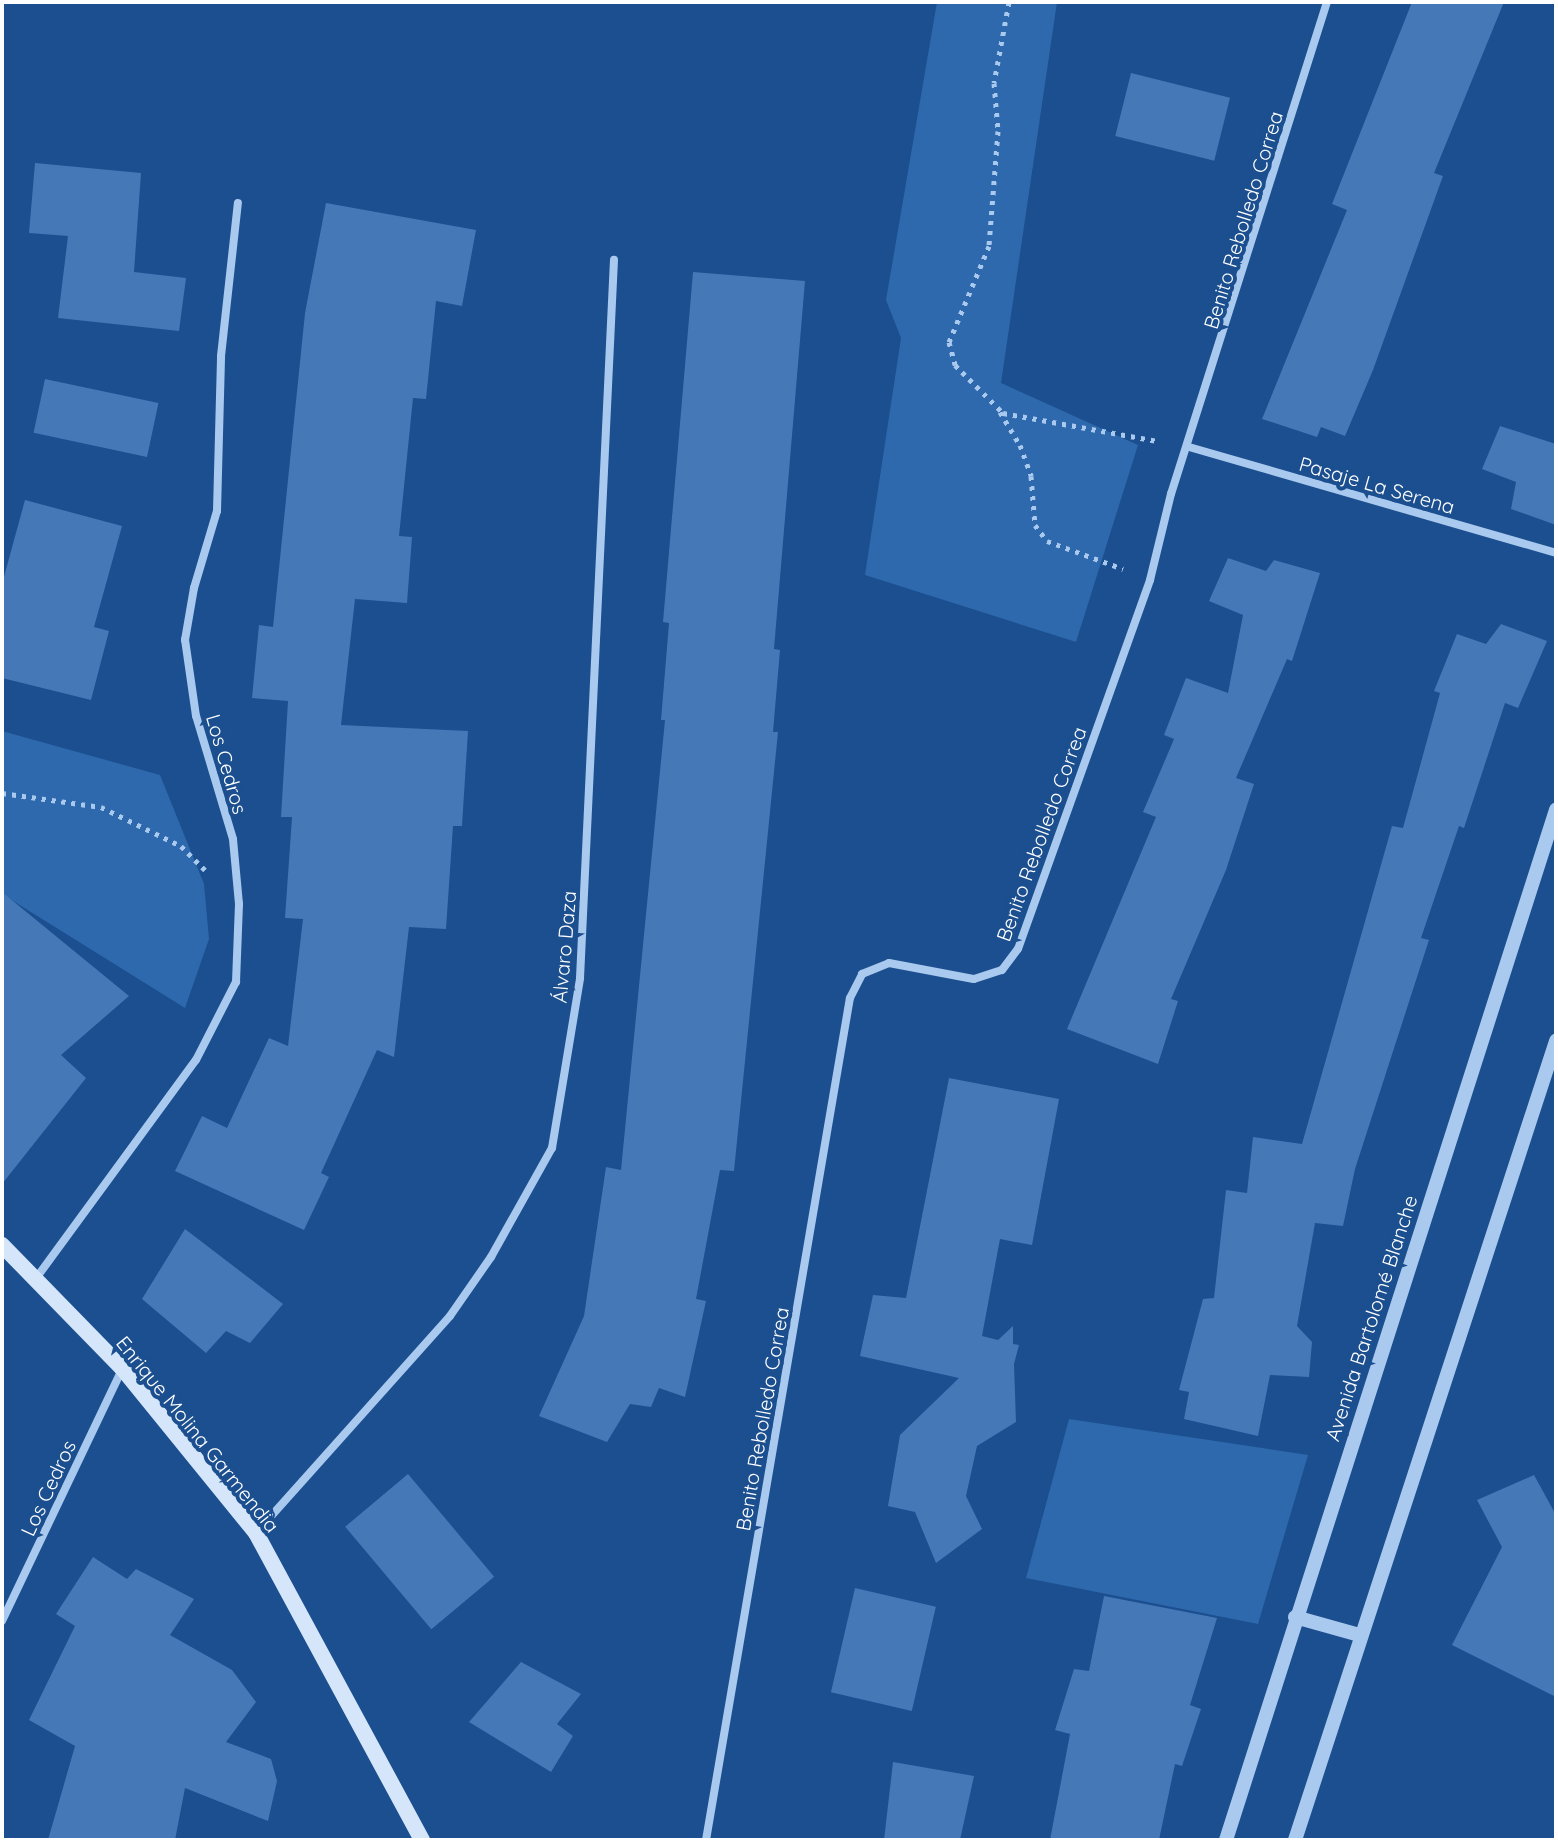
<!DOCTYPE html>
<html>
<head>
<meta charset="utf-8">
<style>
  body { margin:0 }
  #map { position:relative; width:1558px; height:1842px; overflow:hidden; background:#1b4f8f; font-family:Quicksand,sans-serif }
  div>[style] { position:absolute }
  .green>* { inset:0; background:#2e69ad }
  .building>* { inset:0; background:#4478b7; transform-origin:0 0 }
  .path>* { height:5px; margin-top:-2.5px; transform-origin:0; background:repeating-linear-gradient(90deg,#a9c9ee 0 4px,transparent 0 10px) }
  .minor>* { height:8px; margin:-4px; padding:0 4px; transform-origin:4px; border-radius:4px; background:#a9c9ee }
  .tertiary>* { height:14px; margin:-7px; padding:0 7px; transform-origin:7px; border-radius:7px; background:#a9c9ee }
  .secondary>* { height:16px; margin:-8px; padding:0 8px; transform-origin:8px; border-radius:8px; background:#d6e6fa }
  span { translate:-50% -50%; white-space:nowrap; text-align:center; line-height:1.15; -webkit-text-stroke:8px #1b4f8f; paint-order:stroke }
  .street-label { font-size:20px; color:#fff }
  .frame { position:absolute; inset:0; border:4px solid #fff; pointer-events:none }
</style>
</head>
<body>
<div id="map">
  <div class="green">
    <div style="clip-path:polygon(937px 2px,1057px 2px,1001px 383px,1138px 445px,1076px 642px,865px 575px,901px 338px,886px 300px)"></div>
    <div style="clip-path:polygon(2px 731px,160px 775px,204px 884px,209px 939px,185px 1008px,2px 894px)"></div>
    <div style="clip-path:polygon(1069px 1419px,1308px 1455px,1258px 1624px,1026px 1578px)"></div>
  </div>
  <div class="building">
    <div style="clip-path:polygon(1412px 2px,1504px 2px,1434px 173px,1443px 176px,1373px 370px,1345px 436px,1321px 427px,1317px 437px,1262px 419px,1347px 210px,1332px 204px)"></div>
    <div style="left:1131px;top:73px;width:102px;height:65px;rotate:14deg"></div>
    <div style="clip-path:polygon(35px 163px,141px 173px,134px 272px,186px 278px,179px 331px,58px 318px,68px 236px,29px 233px)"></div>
    <div style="clip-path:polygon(326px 203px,476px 230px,462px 306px,436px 301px,426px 399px,413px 398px,399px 536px,412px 537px,407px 603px,355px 599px,341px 725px,468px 731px,462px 826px,453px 826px,446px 929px,409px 927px,394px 1057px,377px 1050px,321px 1173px,329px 1177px,304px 1230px,175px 1171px,202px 1116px,227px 1128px,269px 1038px,288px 1046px,303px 919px,285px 918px,292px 817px,281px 817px,288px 701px,252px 698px,259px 625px,273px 627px,305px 313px)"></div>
    <div style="clip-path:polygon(693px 272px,805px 281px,774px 649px,780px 650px,773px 732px,778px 732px,734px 1171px,720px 1170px,696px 1299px,706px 1301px,685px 1397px,659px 1388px,651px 1407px,630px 1404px,607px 1442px,539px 1416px,584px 1316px,606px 1167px,621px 1170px,665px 720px,661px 720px,669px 623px,663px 622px)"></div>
    <div style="left:45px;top:379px;width:116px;height:55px;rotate:12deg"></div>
    <div style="clip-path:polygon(1500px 426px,1556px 444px,1556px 525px,1511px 509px,1516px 482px,1482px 469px)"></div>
    <div style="clip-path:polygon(25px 500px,122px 526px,94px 627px,109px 631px,91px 700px,2px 678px,2px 584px)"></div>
    <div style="clip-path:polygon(1228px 558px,1266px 571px,1274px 560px,1320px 573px,1292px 661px,1287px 659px,1236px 778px,1254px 784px,1226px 870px,1171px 999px,1178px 1001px,1158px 1064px,1067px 1029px,1156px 817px,1143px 812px,1174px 739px,1164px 735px,1186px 678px,1228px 693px,1243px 615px,1209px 601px)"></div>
    <div style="clip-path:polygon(1501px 624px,1547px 641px,1518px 708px,1505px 703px,1464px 828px,1459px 826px,1421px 938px,1429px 940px,1355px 1169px,1343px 1226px,1315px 1223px,1297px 1326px,1312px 1342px,1309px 1377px,1270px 1375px,1258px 1436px,1184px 1419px,1189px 1392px,1179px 1390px,1203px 1299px,1214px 1298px,1226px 1190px,1247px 1193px,1253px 1137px,1302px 1144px,1392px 826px,1403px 828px,1440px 693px,1434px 691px,1457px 634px,1486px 644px)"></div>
    <div style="clip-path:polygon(2px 892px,129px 996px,61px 1055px,86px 1078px,2px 1184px)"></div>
    <div style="clip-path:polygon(949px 1078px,1059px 1099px,1032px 1245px,1000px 1239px,982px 1336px,998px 1340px,1013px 1326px,1013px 1344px,1019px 1345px,1014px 1364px,1016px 1422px,977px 1446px,966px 1496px,982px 1529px,936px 1563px,915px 1512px,888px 1506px,900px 1435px,959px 1378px,860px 1356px,873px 1295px,906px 1298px)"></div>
    <div style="clip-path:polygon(185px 1229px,283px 1304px,250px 1343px,226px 1331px,206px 1353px,142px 1299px)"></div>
    <div style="left:408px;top:1474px;width:134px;height:82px;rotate:50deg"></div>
    <div style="clip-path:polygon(1534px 1475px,1556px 1515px,1556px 1697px,1452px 1645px,1502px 1547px,1477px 1500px)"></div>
    <div style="clip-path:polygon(93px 1557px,127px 1579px,136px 1569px,194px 1599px,170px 1635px,232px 1670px,256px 1702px,226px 1742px,271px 1759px,277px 1781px,268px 1821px,185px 1788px,175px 1840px,48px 1840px,75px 1746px,29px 1720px,75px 1626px,56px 1614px)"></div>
    <div style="left:855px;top:1588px;width:83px;height:107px;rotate:13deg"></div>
    <div style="clip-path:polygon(1104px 1596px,1217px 1618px,1190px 1705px,1201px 1709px,1182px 1766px,1175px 1764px,1159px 1840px,1050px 1840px,1070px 1734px,1055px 1730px,1074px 1669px,1089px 1671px)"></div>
    <div style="clip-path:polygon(521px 1662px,581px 1694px,557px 1724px,573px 1736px,551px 1772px,469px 1722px)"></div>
    <div style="clip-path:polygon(893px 1762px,974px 1776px,960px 1840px,884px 1840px)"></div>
  </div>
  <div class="path">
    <div style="left:1009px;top:2px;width:82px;rotate:100.5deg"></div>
    <div style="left:994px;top:83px;width:48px;rotate:85.2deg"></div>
    <div style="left:998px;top:131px;width:115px;rotate:94.5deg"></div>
    <div style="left:989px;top:246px;width:104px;rotate:112.6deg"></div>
    <div style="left:949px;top:342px;width:24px;rotate:75deg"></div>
    <div style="left:955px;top:365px;width:68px;rotate:45deg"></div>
    <div style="left:1003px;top:413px;width:157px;rotate:10.3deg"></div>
    <div style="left:1000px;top:412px;width:39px;rotate:59deg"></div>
    <div style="left:1020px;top:445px;width:33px;rotate:70deg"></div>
    <div style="left:1031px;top:476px;width:49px;rotate:85.3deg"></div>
    <div style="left:1035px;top:525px;width:20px;rotate:53deg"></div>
    <div style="left:1047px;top:541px;width:81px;rotate:20.2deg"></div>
    <div style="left:2px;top:793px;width:100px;rotate:8deg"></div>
    <div style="left:101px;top:807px;width:89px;rotate:26deg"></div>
    <div style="left:181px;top:846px;width:34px;rotate:45deg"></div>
  </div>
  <div class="minor">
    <div style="left:1189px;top:447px;width:382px;rotate:16.1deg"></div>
    <div style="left:37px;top:1277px;width:269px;rotate:-53.8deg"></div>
    <div style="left:196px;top:1060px;width:88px;rotate:-62.9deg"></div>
    <div style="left:236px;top:982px;width:78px;rotate:-87.8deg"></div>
    <div style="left:239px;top:904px;width:65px;rotate:-95.3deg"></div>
    <div style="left:233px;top:839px;width:128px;rotate:-106.7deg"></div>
    <div style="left:196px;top:716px;width:77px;rotate:-98.2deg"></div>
    <div style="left:185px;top:640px;width:53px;rotate:-80.2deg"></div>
    <div style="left:194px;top:588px;width:80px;rotate:-73.4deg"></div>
    <div style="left:217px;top:511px;width:155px;rotate:-88.5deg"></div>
    <div style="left:221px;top:356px;width:154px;rotate:-83.7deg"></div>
    <div style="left:256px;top:1533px;width:291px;rotate:-48.2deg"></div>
    <div style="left:450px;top:1316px;width:72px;rotate:-55.2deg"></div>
    <div style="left:491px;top:1257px;width:125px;rotate:-60.8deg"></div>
    <div style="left:552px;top:1148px;width:172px;rotate:-80.6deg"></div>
    <div style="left:580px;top:978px;width:719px;rotate:-87.29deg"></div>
    <div style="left:2px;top:1621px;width:279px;rotate:-64.5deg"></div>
    <div style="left:706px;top:1840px;width:854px;rotate:-80.3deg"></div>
    <div style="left:850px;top:998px;width:27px;rotate:-63deg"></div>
    <div style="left:862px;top:974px;width:29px;rotate:-22deg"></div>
    <div style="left:889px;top:963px;width:86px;rotate:10.7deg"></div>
    <div style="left:974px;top:979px;width:29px;rotate:-18deg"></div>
    <div style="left:1002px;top:970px;width:26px;rotate:-53deg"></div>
    <div style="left:1018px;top:949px;width:392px;rotate:-70.3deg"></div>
    <div style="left:1150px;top:580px;width:89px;rotate:-76.3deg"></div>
    <div style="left:1171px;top:494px;width:516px;rotate:-72.41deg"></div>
  </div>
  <div class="tertiary">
    <div style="left:1295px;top:1617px;width:66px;rotate:15.7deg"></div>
    <div style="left:1226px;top:1840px;width:1082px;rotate:-72.24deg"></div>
    <div style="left:1295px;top:1840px;width:841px;rotate:-71.91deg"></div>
  </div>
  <div class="secondary">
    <div style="left:2px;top:1245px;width:172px;rotate:45.7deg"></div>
    <div style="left:122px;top:1368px;width:213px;rotate:50.9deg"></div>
    <div style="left:256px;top:1533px;width:349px;rotate:61.6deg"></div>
  </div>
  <div class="street-label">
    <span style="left:1243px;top:220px;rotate:-73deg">Benito Rebolledo Correa</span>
    <span style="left:1377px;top:485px;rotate:16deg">Pasaje La Serena</span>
    <span style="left:227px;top:764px;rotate:74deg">Los Cedros</span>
    <span style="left:1041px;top:834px;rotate:-70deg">Benito Rebolledo Correa</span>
    <span style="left:564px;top:947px;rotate:-85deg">Álvaro Daza</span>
    <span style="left:1371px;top:1318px;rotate:-72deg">Avenida Bartolomé Blanche</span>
    <span style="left:762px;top:1419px;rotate:-80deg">Benito Rebolledo Correa</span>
    <span style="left:198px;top:1434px;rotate:51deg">Enrique Molina Garmendia</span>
    <span style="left:48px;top:1488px;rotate:-65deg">Los Cedros</span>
  </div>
  <div class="frame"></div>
</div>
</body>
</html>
